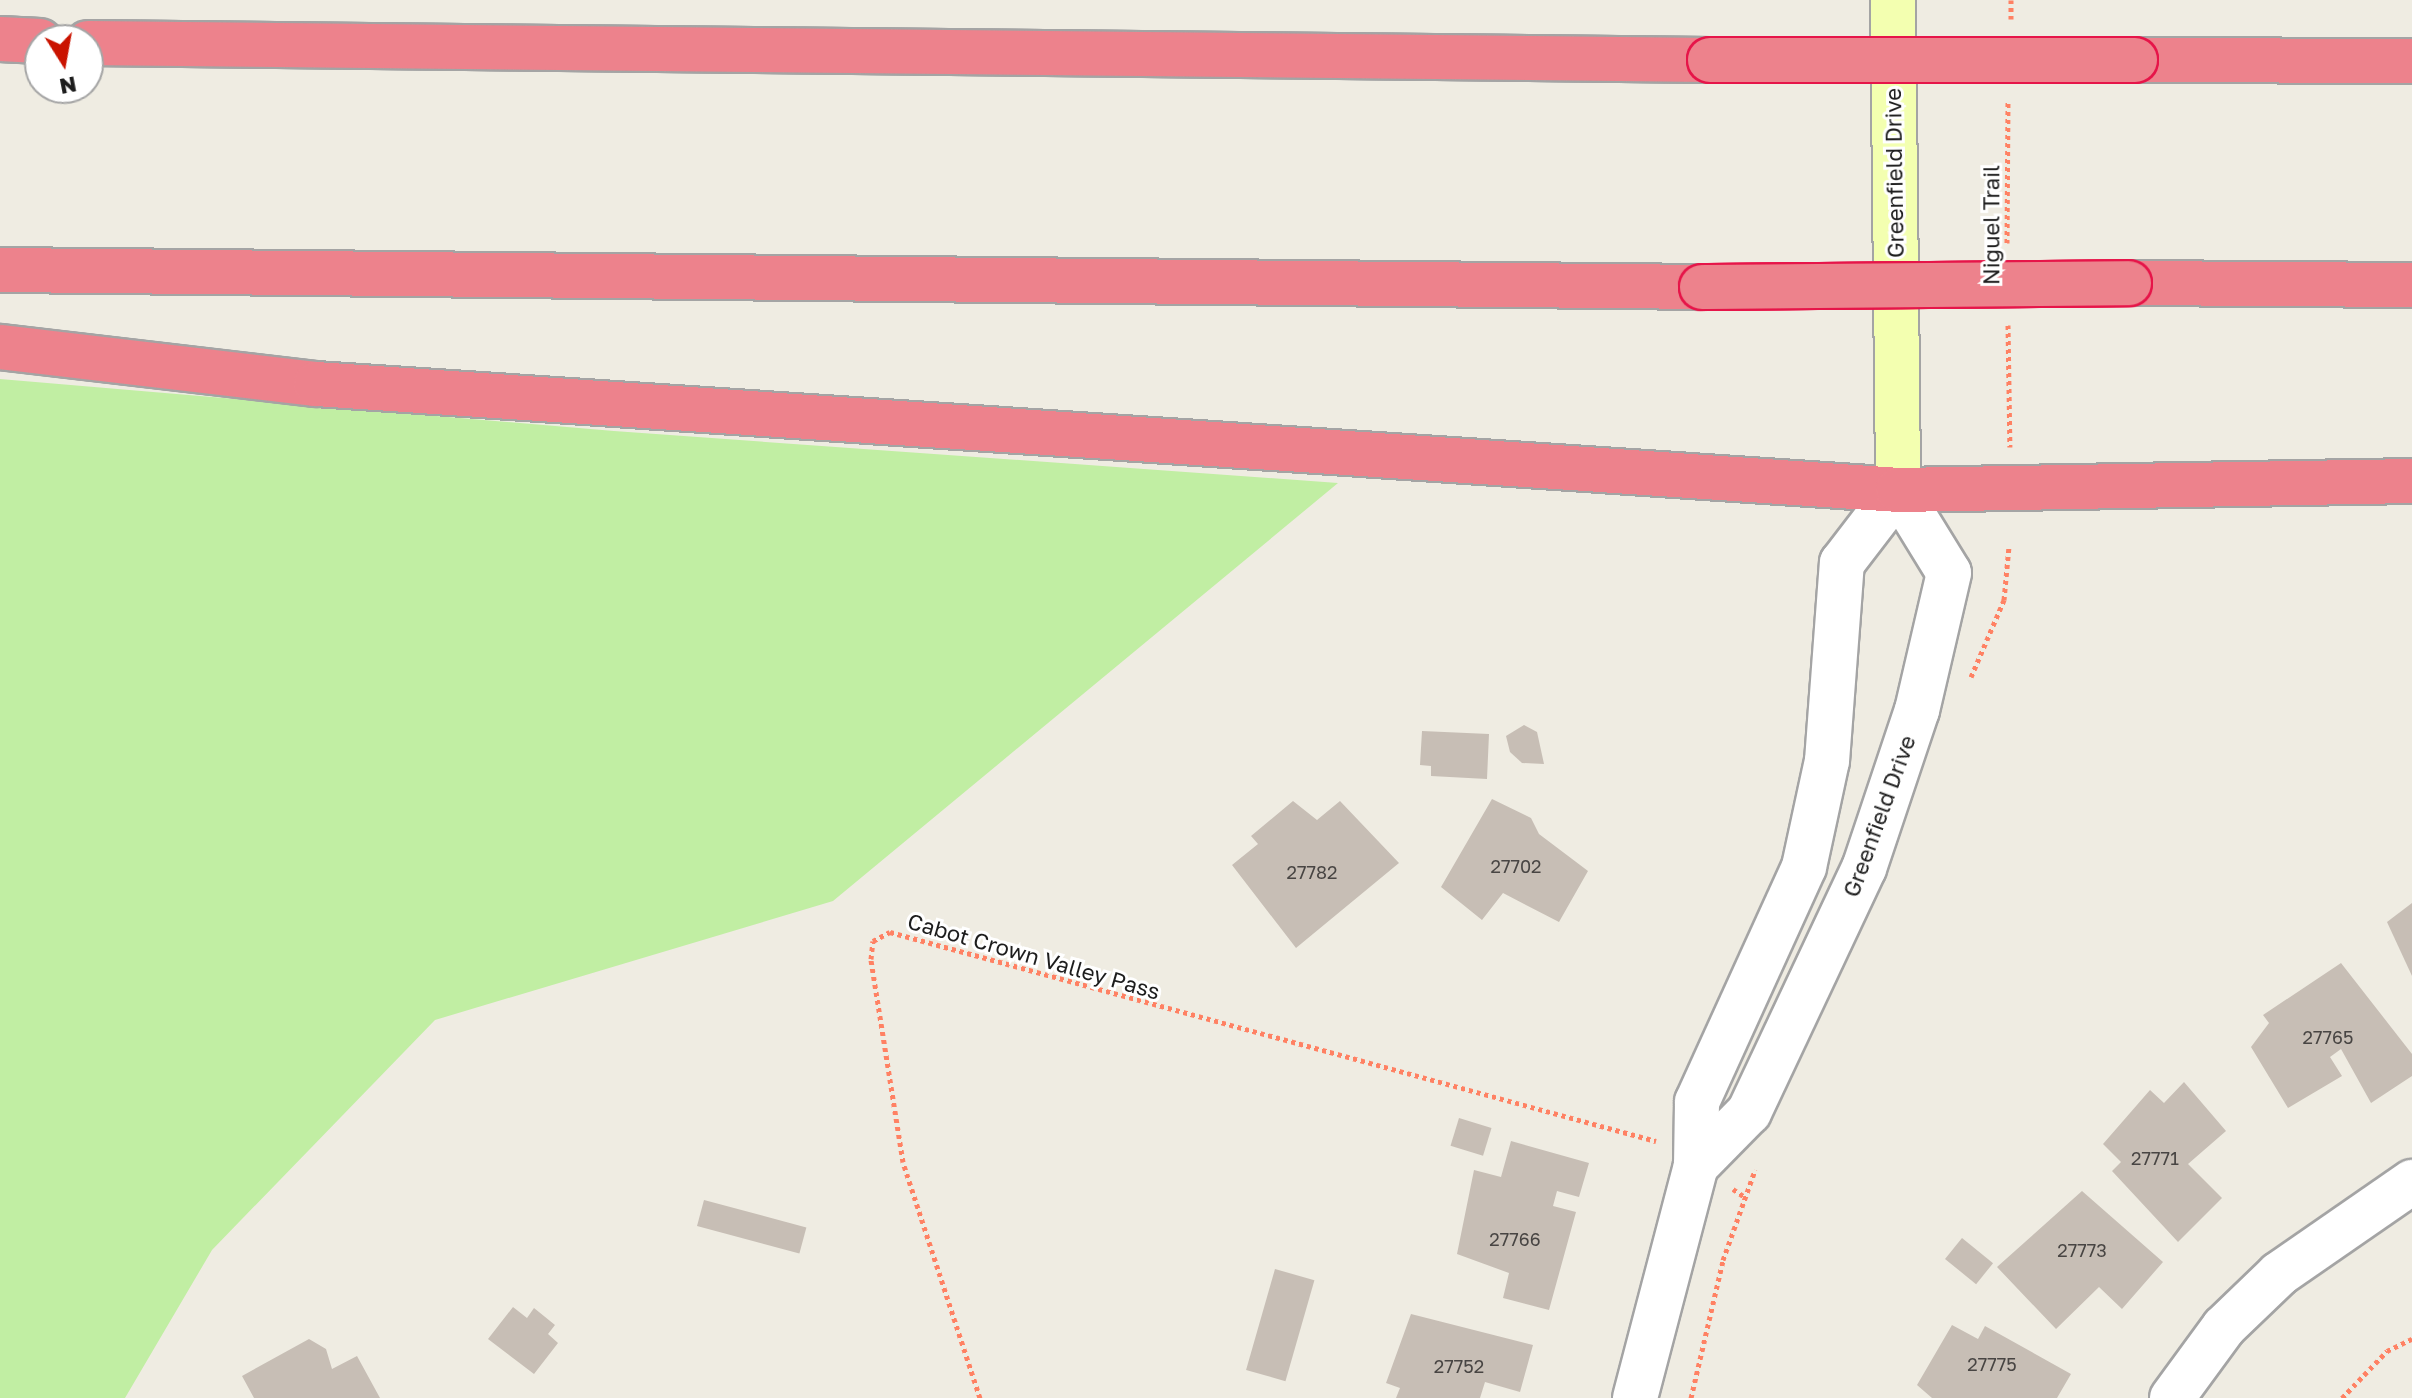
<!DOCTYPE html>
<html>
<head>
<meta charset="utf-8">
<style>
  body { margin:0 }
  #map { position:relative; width:2412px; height:1398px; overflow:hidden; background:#efece2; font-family:"Golos Text",sans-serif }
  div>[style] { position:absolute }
  .grass>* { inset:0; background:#c1eea3 }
  .building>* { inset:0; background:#c7beb5; transform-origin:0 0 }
  .path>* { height:5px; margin-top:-2.5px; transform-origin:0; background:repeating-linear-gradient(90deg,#ff8163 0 4px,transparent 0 8px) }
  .roads { filter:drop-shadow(2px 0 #a4a4a4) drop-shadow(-2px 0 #a4a4a4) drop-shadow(0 2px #a4a4a4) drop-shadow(0 -2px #a4a4a4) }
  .tertiary>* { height:44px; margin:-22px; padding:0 22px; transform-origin:22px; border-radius:22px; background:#fff }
  .secondary>* { height:44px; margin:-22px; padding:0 22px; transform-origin:22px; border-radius:22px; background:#f3ffb0 }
  .motorway>* { height:44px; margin:-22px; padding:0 22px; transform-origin:22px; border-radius:22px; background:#ed828c }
  .bridges { filter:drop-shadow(2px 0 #e61549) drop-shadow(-2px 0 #e61549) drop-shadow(0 2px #e61549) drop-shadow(0 -2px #e61549) }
  .motorway-bridge>* { height:44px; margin:-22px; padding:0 22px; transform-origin:22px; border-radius:22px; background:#ed828c }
  span { translate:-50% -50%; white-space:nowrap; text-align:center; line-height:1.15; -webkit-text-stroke:6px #fff; paint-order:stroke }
  .number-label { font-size:18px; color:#484543 }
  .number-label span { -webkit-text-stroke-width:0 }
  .street-label { font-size:22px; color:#1d1d1d }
  .north { position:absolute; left:24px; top:24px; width:80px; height:80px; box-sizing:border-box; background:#fff; border:2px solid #a5a5a5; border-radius:50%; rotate:169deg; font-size:22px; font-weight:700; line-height:32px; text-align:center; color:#1d1d1d }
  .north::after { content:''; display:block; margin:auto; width:28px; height:36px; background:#ca1300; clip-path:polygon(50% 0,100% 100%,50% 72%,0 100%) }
</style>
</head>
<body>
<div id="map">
  <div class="grass">
    <div style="clip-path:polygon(0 379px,614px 431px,1338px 483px,833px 901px,435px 1020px,212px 1250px,125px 1398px,0 1398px)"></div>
  </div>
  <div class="building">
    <div style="clip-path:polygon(1524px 725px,1537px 732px,1544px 764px,1522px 763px,1510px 752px,1506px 736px)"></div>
    <div style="clip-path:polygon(1422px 731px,1489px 734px,1487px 779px,1431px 776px,1431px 766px,1420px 765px)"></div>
    <div style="clip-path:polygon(1492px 799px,1531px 818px,1539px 834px,1588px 871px,1559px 922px,1503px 893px,1482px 920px,1441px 887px)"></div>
    <div style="clip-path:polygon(1293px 801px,1317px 820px,1340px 801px,1399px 863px,1296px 948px,1232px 865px,1258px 844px,1251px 836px)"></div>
    <div style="clip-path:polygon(2412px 903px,2412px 976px,2387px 922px)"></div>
    <div style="clip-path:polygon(2341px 963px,2412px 1054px,2412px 1076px,2371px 1103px,2341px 1049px,2330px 1057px,2342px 1076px,2288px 1108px,2251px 1047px,2269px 1023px,2263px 1015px)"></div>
    <div style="clip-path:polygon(2184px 1082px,2226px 1131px,2188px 1164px,2222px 1198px,2178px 1242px,2112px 1171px,2121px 1162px,2103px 1144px,2150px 1090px,2164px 1103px)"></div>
    <div style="left:1459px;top:1118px;width:34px;height:29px;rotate:17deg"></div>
    <div style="clip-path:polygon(1511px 1141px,1589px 1163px,1579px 1197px,1557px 1191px,1553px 1206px,1576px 1212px,1549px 1310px,1503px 1298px,1509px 1273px,1457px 1254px,1474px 1170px,1501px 1177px)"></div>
    <div style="clip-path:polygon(2082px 1191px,2163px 1262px,2122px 1309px,2099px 1287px,2056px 1329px,1997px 1267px)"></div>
    <div style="left:704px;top:1200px;width:106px;height:27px;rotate:15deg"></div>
    <div style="left:1962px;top:1238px;width:40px;height:27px;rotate:39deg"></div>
    <div style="left:1275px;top:1269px;width:41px;height:105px;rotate:16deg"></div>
    <div style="clip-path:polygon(513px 1307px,527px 1318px,534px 1308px,555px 1325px,548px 1334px,558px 1343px,534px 1374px,488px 1339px)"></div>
    <div style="clip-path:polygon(1411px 1314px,1533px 1345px,1520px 1392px,1485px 1382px,1480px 1398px,1396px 1398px,1400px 1388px,1386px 1383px)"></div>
    <div style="clip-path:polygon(1952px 1325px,1978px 1339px,1985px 1326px,2071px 1374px,2057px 1398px,1932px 1398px,1917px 1385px)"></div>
    <div style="clip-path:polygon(309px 1339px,326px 1349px,332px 1369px,357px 1356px,380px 1398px,254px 1398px,242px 1376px)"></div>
  </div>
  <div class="path">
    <div style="left:2011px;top:19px;width:19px;rotate:-90deg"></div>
    <div style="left:2007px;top:243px;width:142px;rotate:-89.6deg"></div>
    <div style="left:2008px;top:325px;width:122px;rotate:89.1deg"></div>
    <div style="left:1971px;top:677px;width:84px;rotate:-66.8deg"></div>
    <div style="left:2004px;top:600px;width:54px;rotate:-84.7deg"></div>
    <div style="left:1733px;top:1189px;width:14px;rotate:34deg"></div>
    <div style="left:980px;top:1398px;width:248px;rotate:-108.1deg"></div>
    <div style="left:903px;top:1162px;width:206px;rotate:-99deg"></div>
    <div style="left:871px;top:959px;width:18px;rotate:-84deg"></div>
    <div style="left:873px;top:941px;width:19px;rotate:-28deg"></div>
    <div style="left:890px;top:932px;width:794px;rotate:15.26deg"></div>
    <div style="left:1691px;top:1398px;width:142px;rotate:-76.9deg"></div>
    <div style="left:1723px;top:1260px;width:96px;rotate:-70.4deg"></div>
    <div style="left:2342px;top:1398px;width:65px;rotate:-46.2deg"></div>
    <div style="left:2387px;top:1351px;width:28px;rotate:-26deg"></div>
  </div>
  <div class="roads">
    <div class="tertiary">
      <div style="left:1635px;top:1398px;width:240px;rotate:-75.3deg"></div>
      <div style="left:1696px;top:1166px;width:64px;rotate:-89.1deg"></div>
      <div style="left:1697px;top:1102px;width:258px;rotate:-65.5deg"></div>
      <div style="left:1804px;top:867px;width:108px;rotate:-77.8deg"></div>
      <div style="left:1827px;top:761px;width:199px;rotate:-85.7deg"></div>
      <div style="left:1842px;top:563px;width:92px;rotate:-52.5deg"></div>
      <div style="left:1898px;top:490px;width:97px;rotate:58.4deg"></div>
      <div style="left:1949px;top:573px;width:141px;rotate:103.1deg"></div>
      <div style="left:1917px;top:710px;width:167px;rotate:108.5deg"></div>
      <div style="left:1864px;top:868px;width:270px;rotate:115.2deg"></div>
      <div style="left:1749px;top:1112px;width:76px;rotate:134.5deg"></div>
      <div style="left:2172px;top:1398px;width:88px;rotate:-53.8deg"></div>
      <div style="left:2224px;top:1327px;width:76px;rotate:-43.9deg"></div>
      <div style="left:2279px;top:1274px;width:162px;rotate:-34.7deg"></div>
    </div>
    <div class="secondary">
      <div style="left:1893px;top:0;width:490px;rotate:89.4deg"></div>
    </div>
    <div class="motorway">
      <div style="left:0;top:39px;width:40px;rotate:2.9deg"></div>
      <div style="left:88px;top:43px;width:1622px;rotate:0.6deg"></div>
      <div style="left:2135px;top:60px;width:277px;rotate:0.2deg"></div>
      <div style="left:0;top:270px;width:1702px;rotate:0.57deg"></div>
      <div style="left:2129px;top:283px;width:283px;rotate:0.4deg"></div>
      <div style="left:0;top:347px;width:318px;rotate:6.7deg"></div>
      <div style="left:316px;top:384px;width:1586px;rotate:3.83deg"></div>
      <div style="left:1898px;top:490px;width:514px;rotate:-1deg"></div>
    </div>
  </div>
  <div class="bridges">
    <div class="motorway-bridge">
      <div style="left:1710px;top:60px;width:425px"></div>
      <div style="left:1702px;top:287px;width:427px;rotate:-0.5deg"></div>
    </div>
  </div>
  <div class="number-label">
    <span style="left:1516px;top:866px">27702</span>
    <span style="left:1312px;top:872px">27782</span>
    <span style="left:2328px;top:1037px">27765</span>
    <span style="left:2155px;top:1158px">27771</span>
    <span style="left:1515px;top:1239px">27766</span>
    <span style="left:2082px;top:1250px">27773</span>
    <span style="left:1992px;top:1364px">27775</span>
    <span style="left:1459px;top:1366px">27752</span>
  </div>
  <div class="street-label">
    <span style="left:1894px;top:173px;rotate:-91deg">Greenfield Drive</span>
    <span style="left:1991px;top:225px;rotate:-90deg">Niguel Trail</span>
    <span style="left:1879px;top:816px;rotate:-70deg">Greenfield Drive</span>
    <span style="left:1034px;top:956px;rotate:16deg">Cabot Crown Valley Pass</span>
  </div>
  <div class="north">N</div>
</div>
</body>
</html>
